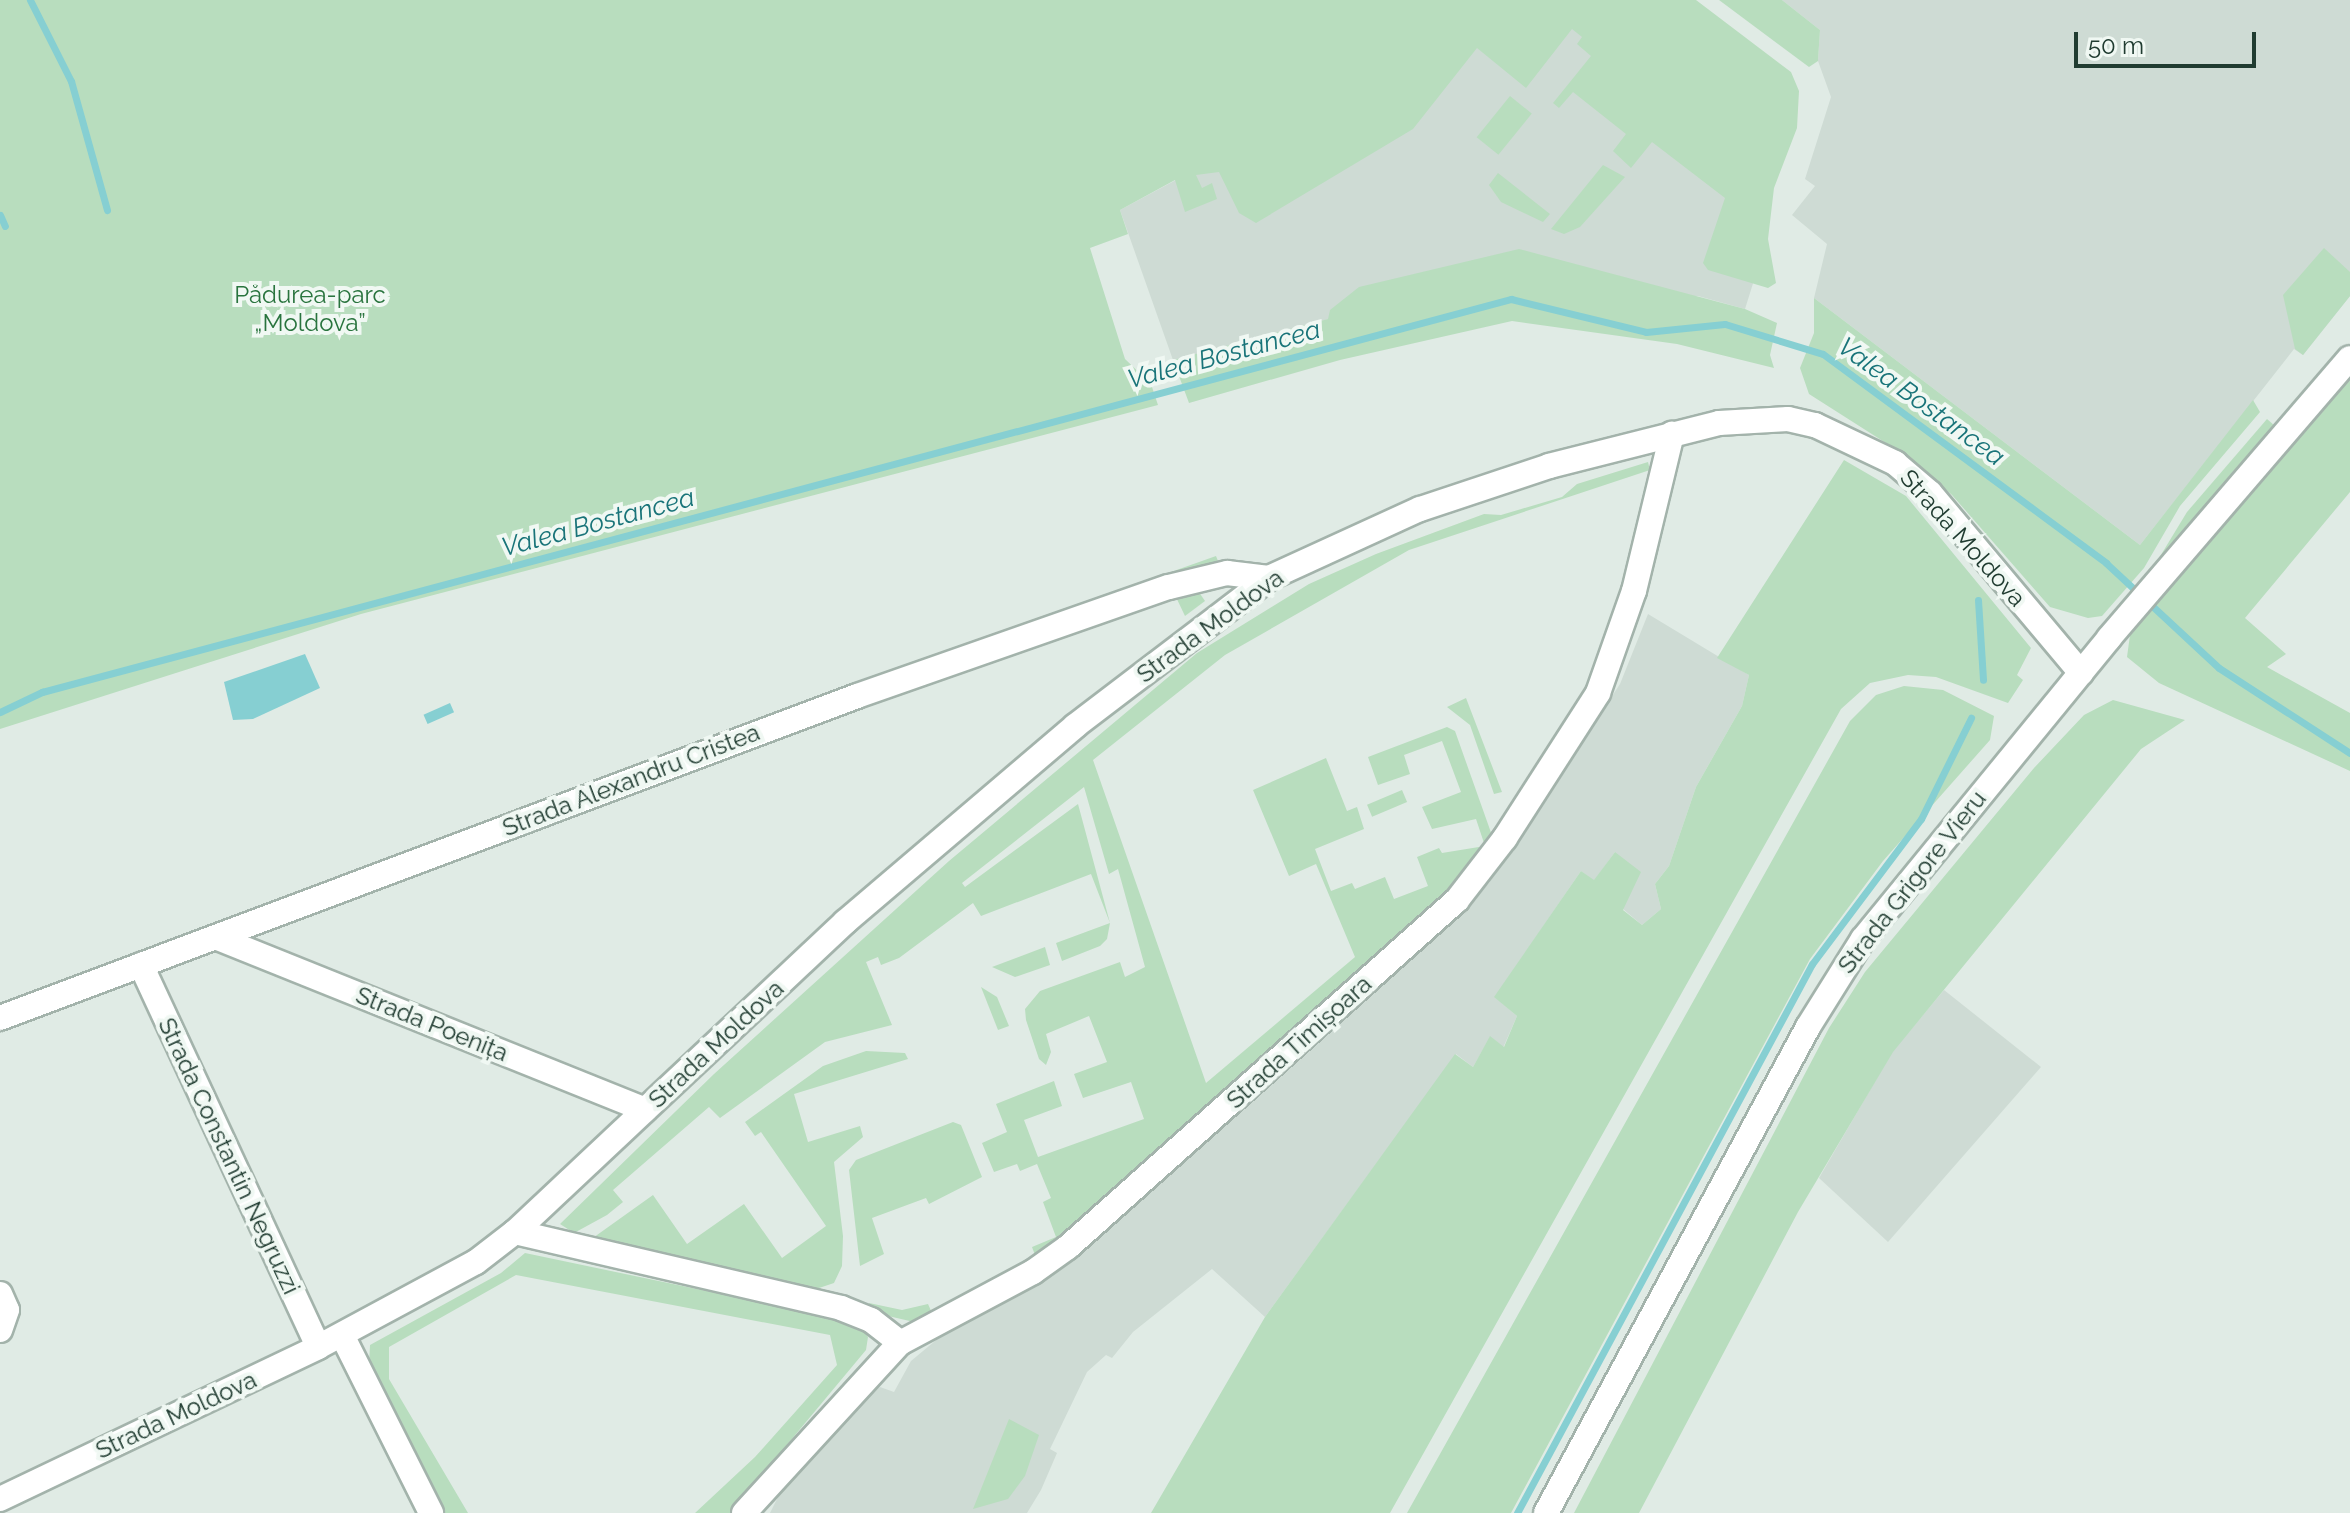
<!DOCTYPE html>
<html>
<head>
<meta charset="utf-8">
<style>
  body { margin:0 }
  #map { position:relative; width:2350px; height:1513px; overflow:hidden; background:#e0ebe5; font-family:Raleway,sans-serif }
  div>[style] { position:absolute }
  .built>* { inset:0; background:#cedbd4 }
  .green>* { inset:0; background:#b8ddbe; transform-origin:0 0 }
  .water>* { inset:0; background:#86cfd2; transform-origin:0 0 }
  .stream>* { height:7px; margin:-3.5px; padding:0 3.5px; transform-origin:3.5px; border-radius:3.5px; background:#86cfd2 }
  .roads { filter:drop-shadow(2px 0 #a3b3ab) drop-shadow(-2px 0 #a3b3ab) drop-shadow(0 2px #a3b3ab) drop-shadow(0 -2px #a3b3ab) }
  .minor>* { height:24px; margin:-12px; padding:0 12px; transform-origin:12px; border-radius:12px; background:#fff }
  .tertiary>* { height:24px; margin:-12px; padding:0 12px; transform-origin:12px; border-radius:12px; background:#fff }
  .secondary>* { height:24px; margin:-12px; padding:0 12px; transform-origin:12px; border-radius:12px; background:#fff }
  span { translate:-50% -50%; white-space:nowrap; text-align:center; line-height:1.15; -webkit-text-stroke:8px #f0f8f3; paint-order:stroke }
  .park-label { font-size:24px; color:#29743e }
  .street-label { font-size:24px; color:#203c31 }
  .water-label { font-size:26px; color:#197479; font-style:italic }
  .scale { position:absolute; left:2074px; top:32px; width:182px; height:36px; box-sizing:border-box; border:4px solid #203c31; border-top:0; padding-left:10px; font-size:24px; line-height:28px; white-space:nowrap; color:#203c31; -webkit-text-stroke:6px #f0f8f3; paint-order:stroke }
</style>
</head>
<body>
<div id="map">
  <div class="built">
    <div style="clip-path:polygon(1650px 0,1737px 191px,1755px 277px,1745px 309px,1698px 296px,1329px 319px,1173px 360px,1120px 210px,1398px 61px)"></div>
    <div style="clip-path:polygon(1782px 0,2350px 0,2350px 296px,2303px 355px,2294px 349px,2140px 545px,1814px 298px,1827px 244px,1792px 215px,1815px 186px,1805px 179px,1831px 97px,1818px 61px,1820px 30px)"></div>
    <div style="clip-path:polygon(1648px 614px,1749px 675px,1742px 706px,1696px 787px,1669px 866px,1655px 884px,1661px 909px,1642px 925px,1623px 909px,1615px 852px,1594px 881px,1581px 871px,1495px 997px,1517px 1016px,1503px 1048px,1490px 1037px,1473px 1067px,1456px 1054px,1265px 1317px,1212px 1269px,1133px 1332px,1112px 1358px,1106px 1355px,1087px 1372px,1050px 1449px,1057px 1453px,1041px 1490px,1027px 1513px,770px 1513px,787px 1479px,842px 1412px,880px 1387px,894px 1392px,911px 1361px,953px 1326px,1045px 1279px,1255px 1099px,1489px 883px,1620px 684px)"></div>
    <div style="clip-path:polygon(1944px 990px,2041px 1067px,1888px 1242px,1819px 1178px,1892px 1052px)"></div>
  </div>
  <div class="green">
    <div style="clip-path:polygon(0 0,1696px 0,1791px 72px,1799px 91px,1797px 128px,1774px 188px,1768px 239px,1776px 283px,1768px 288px,1708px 270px,1703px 263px,1725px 198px,1652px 142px,1631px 168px,1613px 151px,1626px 134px,1573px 92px,1559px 108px,1553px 103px,1591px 56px,1577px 44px,1582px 37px,1572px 29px,1526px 88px,1477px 48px,1413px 129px,1256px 223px,1239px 213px,1219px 172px,1196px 175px,1202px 188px,1212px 183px,1217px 199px,1185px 212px,1175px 180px,1120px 210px,1128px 234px,1090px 248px,1125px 359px,1151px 384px,1158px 405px,361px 614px,0 729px)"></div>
    <div style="clip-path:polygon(1719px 0,1782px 0,1820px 30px,1818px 61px,1809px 67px)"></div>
    <div style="left:1510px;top:96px;width:28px;height:53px;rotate:39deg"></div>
    <div style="clip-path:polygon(1603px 165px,1625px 177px,1580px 227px,1564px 234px,1551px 229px)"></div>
    <div style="clip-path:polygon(1498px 173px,1550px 214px,1543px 222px,1501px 202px,1489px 185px)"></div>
    <div style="clip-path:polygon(2324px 248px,2350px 272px,2350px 296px,2303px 355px,2295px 349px,2283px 295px)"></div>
    <div style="clip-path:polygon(1519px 249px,1745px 309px,1777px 323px,1770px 355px,1774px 368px,1677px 344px,1512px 321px,1340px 360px,1189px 403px,1173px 360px,1328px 319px,1330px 310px,1359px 287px)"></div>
    <div style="clip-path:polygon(1814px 298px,2140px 545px,2253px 400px,2260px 412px,2180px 506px,2144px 568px,2102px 616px,2088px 618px,2050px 607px,1952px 495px,1911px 459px,1809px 394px,1800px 368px,1814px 333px)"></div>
    <div style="clip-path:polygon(2350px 376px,2350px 492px,2245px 618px,2286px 654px,2267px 667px,2350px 713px,2350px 771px,2159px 683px,2127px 657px,2130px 635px)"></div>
    <div style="clip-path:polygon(2267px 419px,2275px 426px,2153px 568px,2187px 512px)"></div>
    <div style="clip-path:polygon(1844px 460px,1906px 496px,2031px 648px,2017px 675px,2023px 680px,2008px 703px,1936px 677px,1908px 675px,1870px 683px,1841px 709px,1390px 1513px,1151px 1513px,1265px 1317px,1455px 1054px,1473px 1067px,1490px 1036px,1504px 1047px,1517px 1016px,1494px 997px,1581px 871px,1594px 880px,1615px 852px,1641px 872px,1623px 910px,1642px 925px,1661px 909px,1655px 884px,1669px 866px,1696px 787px,1742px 706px,1749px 675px,1717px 658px)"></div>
    <div style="clip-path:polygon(1648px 462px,1650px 470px,1409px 550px,1225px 655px,1093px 760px,1206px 1083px,1355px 957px,1316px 864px,1289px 876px,1253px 790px,1326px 758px,1347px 811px,1357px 807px,1364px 829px,1315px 849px,1331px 891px,1352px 883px,1355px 889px,1385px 877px,1394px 899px,1428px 886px,1417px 857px,1439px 848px,1442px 853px,1485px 846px,1476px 819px,1432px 829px,1422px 807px,1461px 792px,1442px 741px,1404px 755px,1410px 774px,1378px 785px,1368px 757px,1447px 727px,1455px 731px,1494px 841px,1468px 875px,1061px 1241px,1035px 1255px,1032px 1247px,1056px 1237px,1043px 1202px,1051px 1198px,1037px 1164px,1020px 1171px,1017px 1164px,994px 1172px,982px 1143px,1007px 1132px,996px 1104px,1054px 1081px,1062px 1106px,1024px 1120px,1038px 1157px,1144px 1119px,1131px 1082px,1083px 1098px,1074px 1074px,1107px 1062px,1089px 1016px,1046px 1034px,1051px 1052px,1046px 1065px,1039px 1059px,1026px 1020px,1025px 1009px,1040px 991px,1120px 962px,1125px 977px,1145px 967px,1118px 869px,1109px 874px,1084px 787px,962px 883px,965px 887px,1078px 804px,1110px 923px,1107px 939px,1100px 946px,1062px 961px,1056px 943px,1110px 923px,1091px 874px,981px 916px,973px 903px,899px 958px,881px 965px,878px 957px,866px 962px,892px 1025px,825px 1042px,720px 1118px,709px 1107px,613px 1190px,623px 1202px,607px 1215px,574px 1233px,560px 1224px,714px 1074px,949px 861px,1197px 653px,1309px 584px,1376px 554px,1484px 514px,1501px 515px,1562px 497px,1577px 484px)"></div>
    <div style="clip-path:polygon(1216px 556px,1218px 561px,972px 647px,971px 643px)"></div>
    <div style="clip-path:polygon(1196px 588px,1205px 601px,1185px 616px,1175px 595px)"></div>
    <div style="clip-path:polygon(1904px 686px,1943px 690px,1994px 716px,1990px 740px,1883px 861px,1810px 959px,1511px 1513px,1407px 1513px,1850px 721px,1876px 695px)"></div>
    <div style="clip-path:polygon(1466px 698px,1502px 792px,1494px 794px,1470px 725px,1447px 707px)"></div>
    <div style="clip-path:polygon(2113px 700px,2185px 720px,2141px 749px,1893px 1052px,1798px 1212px,1639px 1513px,1574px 1513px,1829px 1028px,1865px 972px,2034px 768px,2084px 715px)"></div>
    <div style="left:1402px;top:790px;width:13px;height:38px;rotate:67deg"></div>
    <div style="clip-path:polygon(1045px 947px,1050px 965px,1015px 977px,992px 967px)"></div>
    <div style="clip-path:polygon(981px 987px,997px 997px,1009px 1026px,998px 1030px)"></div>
    <div style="clip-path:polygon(866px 1051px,905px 1053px,908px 1059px,794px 1094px,808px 1142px,860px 1126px,863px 1137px,834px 1162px,843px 1236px,842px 1266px,834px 1283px,813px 1290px,590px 1240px,653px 1195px,687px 1244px,744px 1204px,782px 1258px,826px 1226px,761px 1132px,755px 1136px,745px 1122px,823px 1066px)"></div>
    <div style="clip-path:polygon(953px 1122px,961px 1125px,982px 1177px,929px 1204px,926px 1198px,872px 1218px,884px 1254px,860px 1266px,849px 1170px,856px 1160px)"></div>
    <div style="clip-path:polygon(525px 1253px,859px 1323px,868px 1337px,866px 1350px,730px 1513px,695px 1513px,755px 1457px,837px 1365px,830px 1335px,516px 1275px,389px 1347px,389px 1379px,468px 1513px,442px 1513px,369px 1365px,370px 1345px,501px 1273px)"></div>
    <div style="clip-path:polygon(869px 1303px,902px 1310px,928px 1304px,932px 1313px,914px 1322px,871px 1312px)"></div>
    <div style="clip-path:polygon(1009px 1419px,1039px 1435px,1025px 1476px,1008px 1499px,973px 1509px)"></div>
  </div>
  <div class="water">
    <div style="clip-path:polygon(305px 654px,320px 688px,253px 719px,233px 720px,224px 682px)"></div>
    <div style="left:450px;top:703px;width:10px;height:29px;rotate:66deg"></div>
  </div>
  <div class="stream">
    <div style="left:30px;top:0;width:91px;rotate:63.2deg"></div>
    <div style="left:71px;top:81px;width:134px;rotate:74.4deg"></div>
    <div style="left:0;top:215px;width:12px;rotate:66deg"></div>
    <div style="left:1978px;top:600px;width:80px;rotate:86.4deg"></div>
    <div style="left:0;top:712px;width:47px;rotate:-25.5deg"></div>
    <div style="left:42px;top:692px;width:1521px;rotate:-14.98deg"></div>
    <div style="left:1511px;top:299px;width:139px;rotate:13.7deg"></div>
    <div style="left:1646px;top:332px;width:79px;rotate:-5.8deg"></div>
    <div style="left:1725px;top:324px;width:102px;rotate:17deg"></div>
    <div style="left:1823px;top:354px;width:352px;rotate:36.4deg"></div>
    <div style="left:2106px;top:563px;width:154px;rotate:42.9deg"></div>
    <div style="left:2219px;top:668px;width:156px;rotate:33deg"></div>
    <div style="left:1517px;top:1513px;width:623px;rotate:-61.75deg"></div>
    <div style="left:1812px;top:964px;width:181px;rotate:-53.1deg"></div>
    <div style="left:1921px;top:819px;width:113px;rotate:-63.7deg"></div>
  </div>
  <div class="roads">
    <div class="minor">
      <div style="left:218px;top:938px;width:460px;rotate:21.9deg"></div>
      <div style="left:141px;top:965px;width:421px;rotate:65.1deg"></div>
      <div style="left:0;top:1018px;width:915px;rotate:-20.59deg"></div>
      <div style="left:857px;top:696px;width:330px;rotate:-19.3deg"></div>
      <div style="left:1169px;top:587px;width:60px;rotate:-13.6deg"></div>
      <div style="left:1227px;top:573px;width:42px;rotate:6.8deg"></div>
      <div style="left:515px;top:1232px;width:335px;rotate:13.1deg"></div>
      <div style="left:841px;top:1308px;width:32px;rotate:22deg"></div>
      <div style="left:871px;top:1320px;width:37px;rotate:38deg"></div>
      <div style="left:0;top:1294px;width:17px;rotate:66deg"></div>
      <div style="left:7px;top:1310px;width:21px;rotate:109deg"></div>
      <div style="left:342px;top:1335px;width:199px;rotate:63.4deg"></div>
      <div style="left:744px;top:1513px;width:231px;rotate:-47.5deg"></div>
      <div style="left:900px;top:1343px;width:151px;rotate:-28.1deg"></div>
      <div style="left:1033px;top:1272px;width:43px;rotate:-35.5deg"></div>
      <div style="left:1068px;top:1247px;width:521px;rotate:-41.73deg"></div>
      <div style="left:1457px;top:900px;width:78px;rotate:-52.3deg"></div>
      <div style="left:1505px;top:838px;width:172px;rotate:-57.3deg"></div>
      <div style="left:1598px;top:693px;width:108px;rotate:-70.6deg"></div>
      <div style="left:1634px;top:591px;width:162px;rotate:-76.4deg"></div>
    </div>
    <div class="tertiary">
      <div style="left:0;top:1499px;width:352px;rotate:-25.5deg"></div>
      <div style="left:318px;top:1347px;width:179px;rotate:-28.3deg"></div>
      <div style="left:476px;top:1262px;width:49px;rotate:-37.6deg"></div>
      <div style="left:515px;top:1232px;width:453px;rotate:-43.2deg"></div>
      <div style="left:845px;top:922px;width:302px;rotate:-40.4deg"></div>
      <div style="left:1075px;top:726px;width:244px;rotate:-37.3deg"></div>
      <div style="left:1269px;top:578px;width:166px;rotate:-24.6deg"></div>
      <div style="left:1420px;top:509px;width:136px;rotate:-18.4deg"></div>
      <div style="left:1549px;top:466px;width:175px;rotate:-14.2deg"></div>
      <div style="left:1719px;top:423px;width:69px;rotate:-3.3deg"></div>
      <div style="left:1788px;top:419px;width:28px;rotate:13deg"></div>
      <div style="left:1815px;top:425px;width:89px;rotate:25.4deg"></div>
      <div style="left:1895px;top:463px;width:46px;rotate:40.6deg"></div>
      <div style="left:1930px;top:493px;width:235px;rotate:50deg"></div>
    </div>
    <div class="secondary">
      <div style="left:1546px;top:1513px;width:552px;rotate:-61.67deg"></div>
      <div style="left:1808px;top:1027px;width:104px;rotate:-58deg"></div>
      <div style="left:1863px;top:939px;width:389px;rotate:-50.7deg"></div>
      <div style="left:2109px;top:638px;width:369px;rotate:-49.3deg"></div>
    </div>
  </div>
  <div class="park-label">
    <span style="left:310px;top:309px">Pădurea-parc<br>„Moldova”</span>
  </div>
  <div class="street-label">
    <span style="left:1963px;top:538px;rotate:48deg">Strada Moldova</span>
    <span style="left:1210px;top:626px;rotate:-36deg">Strada Moldova</span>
    <span style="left:631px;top:780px;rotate:-21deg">Strada Alexandru Cristea</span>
    <span style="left:1912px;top:882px;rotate:-52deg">Strada Grigore Vieru</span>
    <span style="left:432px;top:1024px;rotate:22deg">Strada Poenița</span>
    <span style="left:1299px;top:1042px;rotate:-42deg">Strada Timișoara</span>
    <span style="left:716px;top:1044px;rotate:-43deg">Strada Moldova</span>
    <span style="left:229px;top:1156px;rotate:65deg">Strada Constantin Negruzzi</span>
    <span style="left:176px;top:1415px;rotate:-25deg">Strada Moldova</span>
  </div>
  <div class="water-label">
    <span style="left:1224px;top:355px;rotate:-15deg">Valea Bostancea</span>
    <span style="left:1921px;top:402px;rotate:36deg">Valea Bostancea</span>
    <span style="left:598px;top:523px;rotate:-15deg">Valea Bostancea</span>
  </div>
  <div class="scale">50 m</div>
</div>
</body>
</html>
